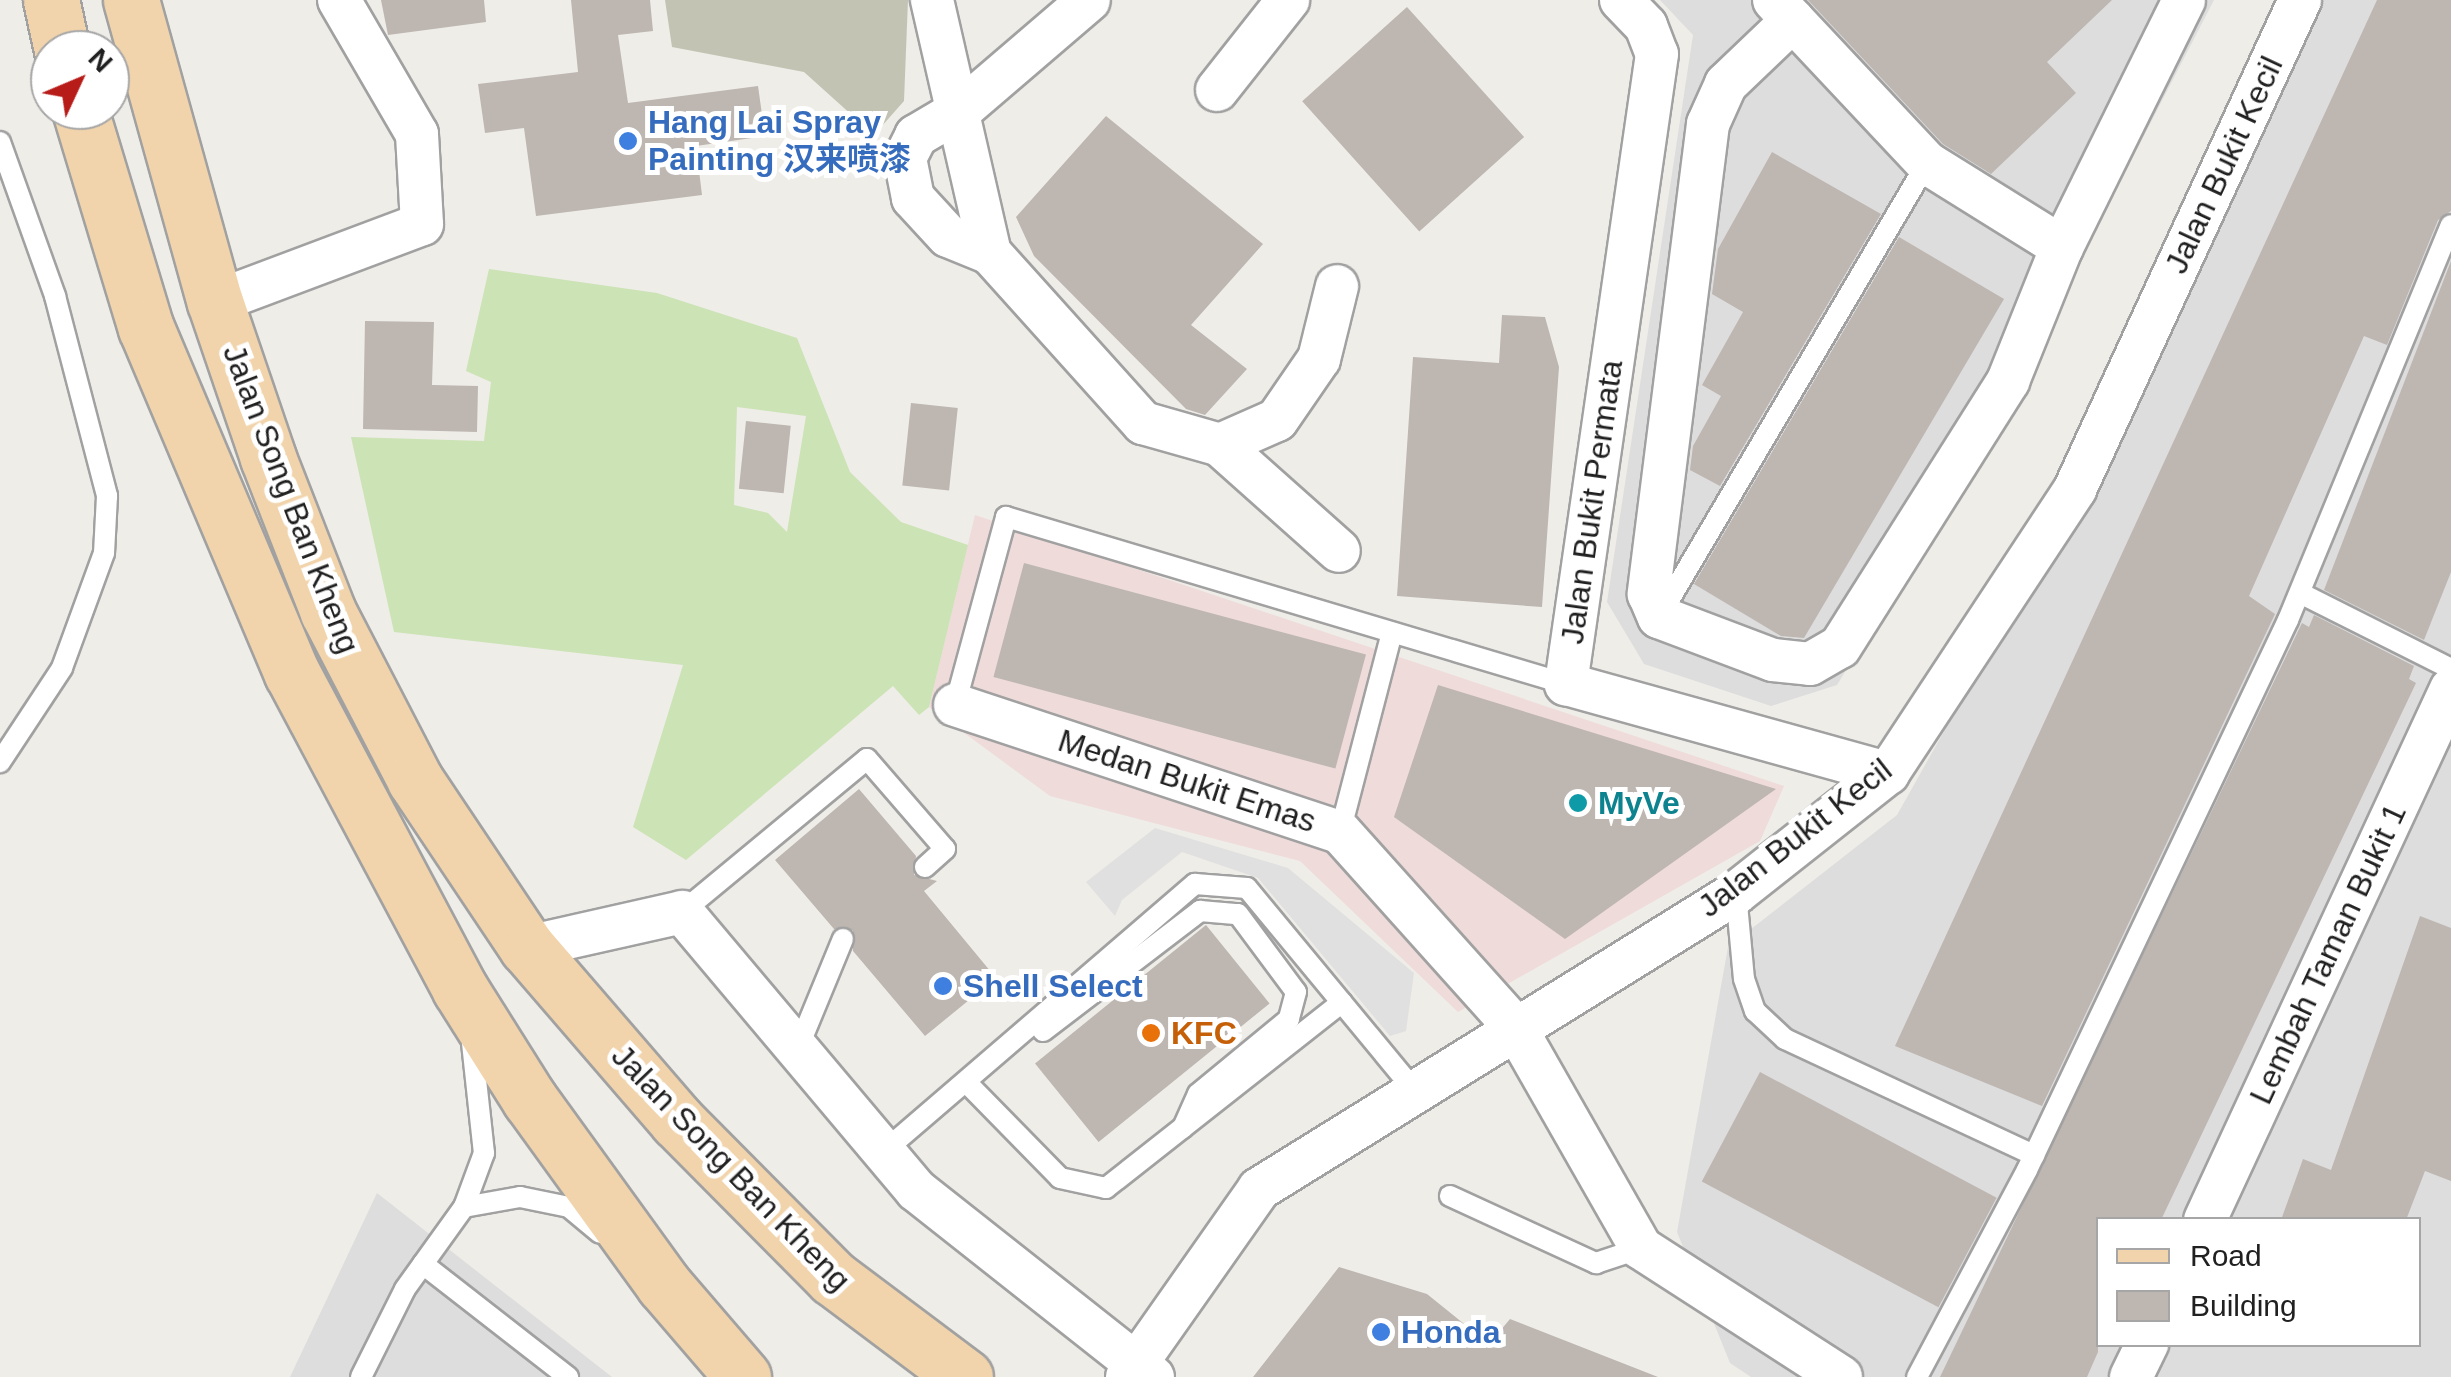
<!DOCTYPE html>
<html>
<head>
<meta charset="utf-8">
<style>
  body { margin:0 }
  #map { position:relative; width:2451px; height:1377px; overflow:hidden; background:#efede8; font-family:Helvetica,"Noto Sans SC",sans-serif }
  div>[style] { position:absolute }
  .residential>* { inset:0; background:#dedddd }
  .commercial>* { inset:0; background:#eedbda }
  .construction>* { inset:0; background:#c3c3b4 }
  .grass>* { inset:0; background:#cbe3b5 }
  .parking>* { inset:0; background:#e0e0e0 }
  .building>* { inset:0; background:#bdb6b1; transform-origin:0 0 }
  .roads { filter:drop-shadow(2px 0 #a1a1a1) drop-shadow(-2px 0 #a1a1a1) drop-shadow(0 2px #a1a1a1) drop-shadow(0 -2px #a1a1a1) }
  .service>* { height:20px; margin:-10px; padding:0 10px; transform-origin:10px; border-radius:10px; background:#fff }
  .minor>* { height:42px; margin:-21px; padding:0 21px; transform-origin:21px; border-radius:21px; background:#fff }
  .primary>* { height:55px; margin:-27.5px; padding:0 27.5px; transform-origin:27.5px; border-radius:27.5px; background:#f1d4ac }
  .dots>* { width:28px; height:28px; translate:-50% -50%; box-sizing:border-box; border:5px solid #fff; border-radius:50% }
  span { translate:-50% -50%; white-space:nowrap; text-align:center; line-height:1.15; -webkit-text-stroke:10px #fff; paint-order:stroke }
  .shop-label { font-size:32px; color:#366cbe; font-weight:700 }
  .left { translate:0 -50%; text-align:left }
  .street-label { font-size:32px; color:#202020 }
  .culture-label { font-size:32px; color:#0d838f; font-weight:700 }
  .food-label { font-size:32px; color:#c56008; font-weight:700 }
  .legend { position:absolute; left:2096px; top:1217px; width:325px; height:130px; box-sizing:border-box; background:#fff; border:2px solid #a6a6a6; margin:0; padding:12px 18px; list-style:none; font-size:30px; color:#202020 }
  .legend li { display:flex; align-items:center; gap:20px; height:50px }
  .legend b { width:50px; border:2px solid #a6a6a6 }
  .north { position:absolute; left:30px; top:30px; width:100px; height:100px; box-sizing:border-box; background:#fff; border:2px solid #a6a6a6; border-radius:50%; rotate:46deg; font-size:28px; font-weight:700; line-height:40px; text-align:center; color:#202020 }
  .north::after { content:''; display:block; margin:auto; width:35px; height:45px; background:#b71c19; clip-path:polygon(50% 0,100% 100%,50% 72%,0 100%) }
</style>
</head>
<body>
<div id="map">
  <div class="residential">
    <div style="clip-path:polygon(1660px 0,2214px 0,1988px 438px,1837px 685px,1771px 706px,1644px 664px,1607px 602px,1693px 35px)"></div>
    <div style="clip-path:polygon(evenodd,2308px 0,2451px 0,2451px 1377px,1751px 1377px,1730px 1363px,1677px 1232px,1728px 947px,1897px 815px,2079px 491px,2308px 0,2098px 1220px,2418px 1220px,2418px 1344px,2098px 1344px,2098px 1220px)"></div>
    <div style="clip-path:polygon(377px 1193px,612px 1377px,290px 1377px)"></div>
  </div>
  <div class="commercial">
    <div style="clip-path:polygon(975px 515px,1784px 786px,1760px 841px,1458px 1012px,1300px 861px,1050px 796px,929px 707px)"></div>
  </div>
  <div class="construction">
    <div style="clip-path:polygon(665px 0,908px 0,904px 101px,874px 135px,804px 72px,672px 47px)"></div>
  </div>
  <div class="grass">
    <div style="clip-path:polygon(evenodd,489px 269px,657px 293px,797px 338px,850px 472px,901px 522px,968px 545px,929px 707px,919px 715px,893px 686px,686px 860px,633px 827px,683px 665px,394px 632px,351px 437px,484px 441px,491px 382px,466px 371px,489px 269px,737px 407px,806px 416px,787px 532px,768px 513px,734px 505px,737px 407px)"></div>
  </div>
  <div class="parking">
    <div style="clip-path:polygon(1155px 828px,1288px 868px,1414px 973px,1406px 1031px,1390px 1036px,1258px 878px,1182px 852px,1122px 900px,1115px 916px,1086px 882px)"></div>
  </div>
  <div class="building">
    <div style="clip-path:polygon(381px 0,484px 0,486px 22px,388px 35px)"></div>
    <div style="clip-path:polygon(571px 0,650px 0,653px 31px,618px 35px,628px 103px,758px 86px,765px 136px,696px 146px,702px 195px,536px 216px,524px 128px,485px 133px,478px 84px,578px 72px)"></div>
    <div style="clip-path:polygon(1808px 0,2112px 0,2047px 62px,2076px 93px,1991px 174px,1943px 144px)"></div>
    <div style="clip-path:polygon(2377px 0,2451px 0,2451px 211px,2438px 220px,2387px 345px,2364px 336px,2249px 596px,2275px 614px,2042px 1106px,1895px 1046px)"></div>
    <div style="left:1407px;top:7px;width:175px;height:141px;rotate:48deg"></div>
    <div style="clip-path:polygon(1106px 116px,1263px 244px,1191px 325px,1247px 369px,1205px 415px,1186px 409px,1034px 256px,1016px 217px)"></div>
    <div style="clip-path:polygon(1772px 152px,1881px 214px,1720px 486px,1690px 470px,1693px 446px,1721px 396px,1702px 385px,1743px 312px,1712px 294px,1718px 249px)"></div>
    <div style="clip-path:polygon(1899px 237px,2004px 299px,1804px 638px,1781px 636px,1694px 584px)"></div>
    <div style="clip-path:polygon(2451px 261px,2451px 572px,2424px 640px,2324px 590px)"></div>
    <div style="clip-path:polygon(1502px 315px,1545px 317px,1559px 367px,1542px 607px,1397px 596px,1413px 357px,1499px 363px)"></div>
    <div style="clip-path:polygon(365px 321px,434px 322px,432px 385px,478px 386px,477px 432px,363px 429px)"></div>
    <div style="left:911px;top:403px;width:47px;height:83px;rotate:6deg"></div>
    <div style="left:746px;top:421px;width:45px;height:68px;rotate:6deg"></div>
    <div style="left:1024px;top:563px;width:354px;height:118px;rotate:15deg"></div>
    <div style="clip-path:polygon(2314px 615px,2414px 666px,2409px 679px,2416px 683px,2161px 1220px,2098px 1220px,2098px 1352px,2087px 1377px,1940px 1377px,2302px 623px,2309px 627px)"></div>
    <div style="clip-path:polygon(1438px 685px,1776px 789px,1565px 939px,1394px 817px)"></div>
    <div style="clip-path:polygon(859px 789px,916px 856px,914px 875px,937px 881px,924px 891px,996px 978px,925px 1036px,853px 951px,853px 930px,834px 929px,775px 860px)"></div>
    <div style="clip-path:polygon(2420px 916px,2451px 928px,2451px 1181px,2425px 1171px,2406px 1220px,2281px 1220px,2303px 1159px,2331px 1170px)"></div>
    <div style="left:1206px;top:925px;width:101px;height:220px;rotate:51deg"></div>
    <div style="left:1760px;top:1072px;width:268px;height:124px;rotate:28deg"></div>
    <div style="clip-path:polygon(1339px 1267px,1427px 1294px,1489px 1344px,1510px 1319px,1658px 1377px,1253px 1377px)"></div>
  </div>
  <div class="roads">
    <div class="service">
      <div style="left:0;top:142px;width:164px;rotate:70.3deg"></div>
      <div style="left:55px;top:296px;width:207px;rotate:75.4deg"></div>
      <div style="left:107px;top:496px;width:57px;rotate:93deg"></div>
      <div style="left:104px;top:553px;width:122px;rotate:110.1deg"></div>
      <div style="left:62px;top:668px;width:113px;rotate:123.4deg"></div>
      <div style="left:2300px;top:593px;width:169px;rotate:26.7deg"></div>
      <div style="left:1659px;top:617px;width:527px;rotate:-59.45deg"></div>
      <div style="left:955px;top:705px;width:195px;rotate:-74.8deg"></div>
      <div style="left:1006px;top:517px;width:584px;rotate:16.61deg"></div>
      <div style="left:1340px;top:832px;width:206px;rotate:-75.4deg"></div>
      <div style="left:1736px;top:893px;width:86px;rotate:84.7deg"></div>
      <div style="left:1744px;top:979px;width:34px;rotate:71deg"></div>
      <div style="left:1755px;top:1011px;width:41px;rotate:43deg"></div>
      <div style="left:1785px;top:1039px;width:275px;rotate:25deg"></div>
      <div style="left:682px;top:912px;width:240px;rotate:-39.6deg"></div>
      <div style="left:867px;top:759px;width:119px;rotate:49.1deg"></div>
      <div style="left:945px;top:849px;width:27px;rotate:138deg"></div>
      <div style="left:1043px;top:1031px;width:198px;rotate:-37.4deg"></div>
      <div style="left:1200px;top:911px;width:38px;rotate:5deg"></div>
      <div style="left:1238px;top:914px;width:97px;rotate:53.4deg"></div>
      <div style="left:1296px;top:992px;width:28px;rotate:105deg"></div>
      <div style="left:1289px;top:1019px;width:118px;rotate:140.5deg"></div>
      <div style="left:1198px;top:1094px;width:37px;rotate:114deg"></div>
      <div style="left:472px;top:1043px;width:111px;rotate:83.8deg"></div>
      <div style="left:484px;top:1153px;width:58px;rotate:110.3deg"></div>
      <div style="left:464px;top:1207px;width:57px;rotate:-10.1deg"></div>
      <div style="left:520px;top:1197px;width:50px;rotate:11.5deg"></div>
      <div style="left:569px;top:1207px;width:40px;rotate:40deg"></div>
      <div style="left:798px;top:1048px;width:118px;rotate:-67.6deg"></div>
      <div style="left:967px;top:1083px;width:133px;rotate:45.6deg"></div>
      <div style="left:1060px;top:1178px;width:47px;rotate:12.3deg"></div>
      <div style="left:1106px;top:1188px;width:300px;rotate:-38.2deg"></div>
      <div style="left:882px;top:1153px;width:413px;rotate:-40.7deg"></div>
      <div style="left:1195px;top:884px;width:52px;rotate:4.4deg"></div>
      <div style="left:1247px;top:888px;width:261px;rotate:50.4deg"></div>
      <div style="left:1450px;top:1196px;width:161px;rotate:24.7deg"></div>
      <div style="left:1596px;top:1263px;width:47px;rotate:-18.4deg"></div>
      <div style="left:423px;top:1264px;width:184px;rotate:37.9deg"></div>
      <div style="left:361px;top:1377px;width:98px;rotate:-63.4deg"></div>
      <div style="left:405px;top:1289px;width:101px;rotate:-54.3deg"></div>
      <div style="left:1917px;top:1377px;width:234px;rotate:-62deg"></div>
      <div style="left:2027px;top:1170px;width:609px;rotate:-64.61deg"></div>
      <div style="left:2288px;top:620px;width:427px;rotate:-67.6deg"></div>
    </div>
    <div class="minor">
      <div style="left:932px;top:0;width:260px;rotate:77.1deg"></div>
      <div style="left:990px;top:253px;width:229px;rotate:48deg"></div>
      <div style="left:1143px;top:423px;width:80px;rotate:15.9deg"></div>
      <div style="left:1220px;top:445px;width:62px;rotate:-23.7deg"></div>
      <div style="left:1277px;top:420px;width:74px;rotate:-55.5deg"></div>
      <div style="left:1319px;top:359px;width:75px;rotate:-76.1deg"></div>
      <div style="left:1621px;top:0;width:36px;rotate:46deg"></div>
      <div style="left:1646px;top:26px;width:30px;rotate:69deg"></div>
      <div style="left:1657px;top:54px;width:637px;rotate:98.22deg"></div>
      <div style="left:1566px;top:684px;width:334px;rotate:15.5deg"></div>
      <div style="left:1774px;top:0;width:224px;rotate:46.8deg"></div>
      <div style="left:1927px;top:163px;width:159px;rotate:31.9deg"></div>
      <div style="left:1793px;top:20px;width:93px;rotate:136.3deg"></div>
      <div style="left:1726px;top:84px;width:44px;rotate:114.2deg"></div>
      <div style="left:1708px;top:124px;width:474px;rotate:97.2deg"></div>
      <div style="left:1649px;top:594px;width:25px;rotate:67deg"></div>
      <div style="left:1659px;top:617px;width:122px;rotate:20.7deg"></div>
      <div style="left:1773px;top:660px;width:37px;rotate:6deg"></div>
      <div style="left:1810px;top:664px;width:34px;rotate:-30deg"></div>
      <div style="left:1840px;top:647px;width:315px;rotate:-57.7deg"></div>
      <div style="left:2008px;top:381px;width:144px;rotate:-68.1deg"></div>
      <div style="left:2062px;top:247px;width:275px;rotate:-63.7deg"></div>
      <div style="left:1217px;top:90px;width:115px;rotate:-51.7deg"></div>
      <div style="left:990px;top:253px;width:45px;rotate:-158deg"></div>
      <div style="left:948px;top:236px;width:52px;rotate:-132.6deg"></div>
      <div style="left:913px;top:198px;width:41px;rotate:-101.3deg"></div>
      <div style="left:905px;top:158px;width:25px;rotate:-63deg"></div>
      <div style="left:916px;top:136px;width:53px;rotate:-30.4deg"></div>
      <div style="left:962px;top:109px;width:167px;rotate:-40.6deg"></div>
      <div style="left:215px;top:302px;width:221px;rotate:-20.6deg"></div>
      <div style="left:422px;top:224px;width:90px;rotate:-93.2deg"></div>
      <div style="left:417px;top:134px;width:155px;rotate:-120.2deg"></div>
      <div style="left:1220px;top:445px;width:159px;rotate:41.7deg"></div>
      <div style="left:955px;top:705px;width:405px;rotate:18.3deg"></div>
      <div style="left:1340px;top:832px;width:262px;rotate:48.1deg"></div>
      <div style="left:1515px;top:1027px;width:254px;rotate:60.3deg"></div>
      <div style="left:1641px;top:1248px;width:238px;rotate:32.8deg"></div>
      <div style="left:527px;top:947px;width:159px;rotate:-12.7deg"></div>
      <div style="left:682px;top:912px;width:363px;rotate:49.9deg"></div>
      <div style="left:916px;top:1190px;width:302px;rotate:38.3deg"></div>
      <div style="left:2205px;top:1220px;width:585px;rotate:-65.14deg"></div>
      <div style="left:1127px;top:1377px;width:230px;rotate:-54.9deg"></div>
      <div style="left:1259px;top:1189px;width:561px;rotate:-31.82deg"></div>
      <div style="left:1736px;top:893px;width:194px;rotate:-38.3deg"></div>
      <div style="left:1888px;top:773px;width:340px;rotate:-56.6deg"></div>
      <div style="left:2075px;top:489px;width:538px;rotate:-65.29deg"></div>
      <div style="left:2131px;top:1377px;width:37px;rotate:-64deg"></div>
    </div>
    <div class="primary">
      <div style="left:51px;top:0;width:51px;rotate:77.6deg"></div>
      <div style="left:131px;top:0;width:313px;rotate:74.5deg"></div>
      <div style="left:215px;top:302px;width:165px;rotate:71.2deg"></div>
      <div style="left:268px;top:458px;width:165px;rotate:68.7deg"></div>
      <div style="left:328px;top:612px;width:189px;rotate:62.6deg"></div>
      <div style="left:415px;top:780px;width:201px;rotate:56.2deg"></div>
      <div style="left:527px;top:947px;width:230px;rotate:49.2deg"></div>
      <div style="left:677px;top:1121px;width:221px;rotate:45.2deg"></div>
      <div style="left:833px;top:1278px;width:165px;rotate:36.9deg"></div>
      <div style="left:80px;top:110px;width:228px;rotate:73.2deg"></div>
      <div style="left:146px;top:328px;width:375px;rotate:67.1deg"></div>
      <div style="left:292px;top:673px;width:358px;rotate:62deg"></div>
      <div style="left:460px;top:989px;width:131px;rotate:57.8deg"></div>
      <div style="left:530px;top:1100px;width:228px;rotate:54.1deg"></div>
      <div style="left:664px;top:1285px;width:121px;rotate:49.3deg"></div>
    </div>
  </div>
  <div class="dots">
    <div style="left:628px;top:141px;background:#3f7fe0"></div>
    <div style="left:1578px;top:803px;background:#0f9aa8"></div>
    <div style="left:943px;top:986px;background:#3f7fe0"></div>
    <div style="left:1151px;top:1033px;background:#e8710a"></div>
    <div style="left:1381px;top:1332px;background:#3f7fe0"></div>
  </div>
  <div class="shop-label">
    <span class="left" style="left:648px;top:141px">Hang Lai Spray<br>Painting 汉来喷漆</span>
    <span class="left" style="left:963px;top:986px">Shell Select</span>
    <span class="left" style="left:1401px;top:1332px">Honda</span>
  </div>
  <div class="street-label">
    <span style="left:2224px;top:165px;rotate:-65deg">Jalan Bukit Kecil</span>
    <span style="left:291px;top:499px;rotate:69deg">Jalan Song Ban Kheng</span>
    <span style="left:1592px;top:502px;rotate:-82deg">Jalan Bukit Permata</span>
    <span style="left:1187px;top:781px;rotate:18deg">Medan Bukit Emas</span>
    <span style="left:1795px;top:838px;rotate:-38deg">Jalan Bukit Kecil</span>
    <span style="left:2328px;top:954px;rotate:-65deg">Lembah Taman Bukit 1</span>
    <span style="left:731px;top:1168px;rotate:46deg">Jalan Song Ban Kheng</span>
  </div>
  <div class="culture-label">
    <span class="left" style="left:1598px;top:803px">MyVe</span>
  </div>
  <div class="food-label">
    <span class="left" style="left:1171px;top:1033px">KFC</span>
  </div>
  <ul class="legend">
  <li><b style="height:12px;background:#f1d4ac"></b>Road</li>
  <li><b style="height:28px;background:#bdb6b1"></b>Building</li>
  </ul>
  <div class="north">N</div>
</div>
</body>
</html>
